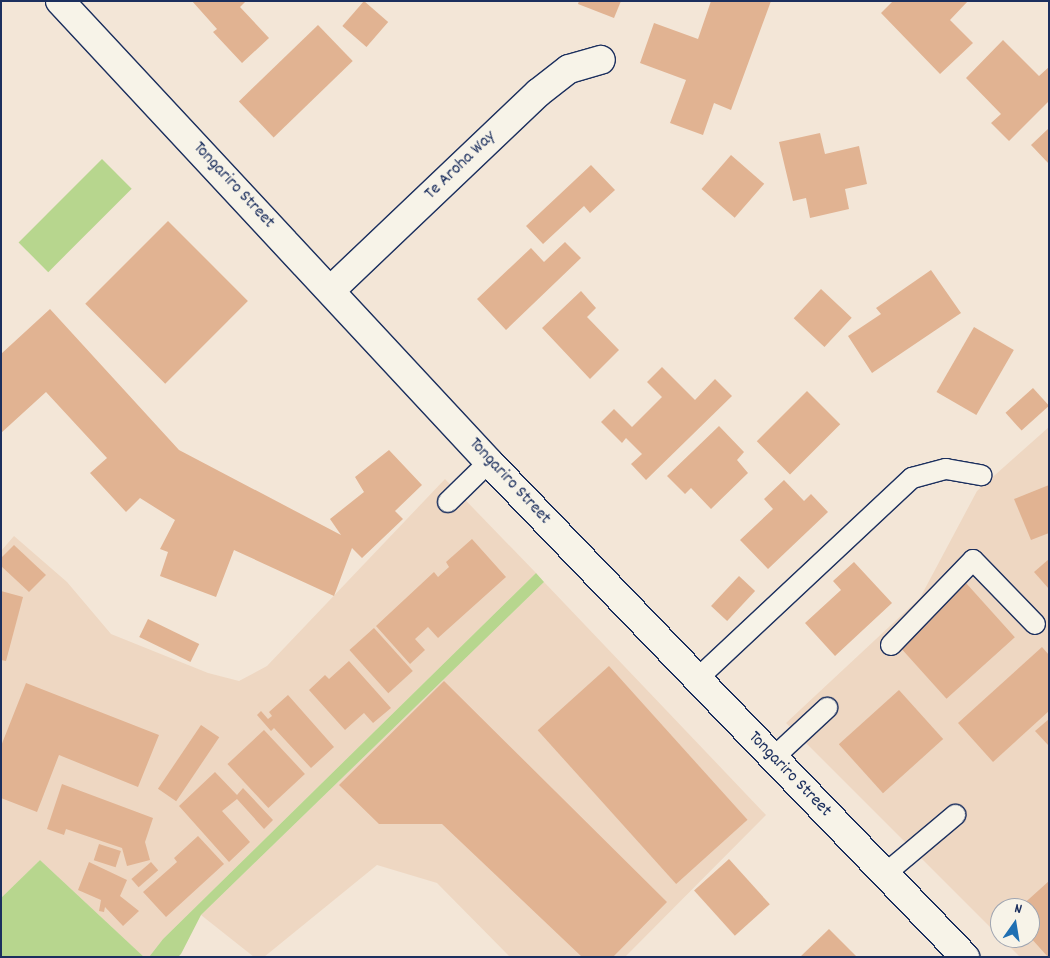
<!DOCTYPE html>
<html>
<head>
<meta charset="utf-8">
<style>
  body { margin:0 }
  #map { position:relative; width:1050px; height:958px; overflow:hidden; background:#f3e6d7; font-family:Dekko,sans-serif }
  div>[style] { position:absolute }
  .built>* { inset:0; background:#eed7c2 }
  .green>* { inset:0; background:#b7d68e; transform-origin:0 0 }
  .building>* { inset:0; background:#e1b392; transform-origin:0 0 }
  .roads { filter:drop-shadow(1px 0 #1b2f5e) drop-shadow(-1px 0 #1b2f5e) drop-shadow(0 1px #1b2f5e) drop-shadow(0 -1px #1b2f5e) }
  .service>* { height:20px; margin:-10px; padding:0 10px; transform-origin:10px; border-radius:10px; background:#f7f3e8 }
  .minor>* { height:28px; margin:-14px; padding:0 14px; transform-origin:14px; border-radius:14px; background:#f7f3e8 }
  span { translate:-50% -50%; white-space:nowrap; text-align:center; line-height:1.15; -webkit-text-stroke:4px #f7f3e8; paint-order:stroke }
  .street-label { font-size:18px; color:#1b2f5e }
  .frame { position:absolute; inset:0; border:2px solid #1b2f5e; pointer-events:none }
  .north { position:absolute; left:990px; top:898px; width:50px; height:50px; box-sizing:border-box; background:#f7f3e8; border:1px solid #9fa5b1; border-radius:50%; rotate:13deg; font-size:14px; font-weight:700; line-height:20px; text-align:center; color:#1b2f5e }
  .north::after { content:''; display:block; margin:auto; width:18px; height:22px; background:#1f6fb2; clip-path:polygon(50% 0,100% 100%,50% 72%,0 100%) }
</style>
</head>
<body>
<div id="map">
  <div class="built">
    <div style="clip-path:polygon(1049px 427px,1049px 957px,1020px 957px,1001px 938px,1030px 938px,1030px 908px,1000px 908px,1000px 937px,786px 723px,920px 598px,977px 491px)"></div>
    <div style="clip-path:polygon(445px 479px,536px 573px,163px 939px,149px 957px,144px 957px,40px 860px,1px 898px,1px 551px,14px 536px,67px 582px,111px 634px,208px 673px,239px 681px,267px 666px)"></div>
    <div style="clip-path:polygon(544px 582px,766px 815px,625px 957px,510px 957px,437px 883px,377px 865px,264px 957px,254px 957px,201px 915px)"></div>
  </div>
  <div class="green">
    <div style="left:102px;top:159px;width:42px;height:118px;rotate:45deg"></div>
    <div style="clip-path:polygon(536px 573px,544px 582px,201px 915px,181px 954px,178px 957px,149px 957px,163px 939px)"></div>
    <div style="clip-path:polygon(40px 860px,144px 957px,1px 957px,1px 898px)"></div>
  </div>
  <div class="building">
    <div style="clip-path:polygon(192px 1px,246px 1px,240px 7px,269px 38px,242px 63px,213px 32px,217px 29px)"></div>
    <div style="left:364px;top:1px;width:32px;height:33px;rotate:41deg"></div>
    <div style="clip-path:polygon(579px 1px,621px 1px,614px 18px,578px 4px)"></div>
    <div style="clip-path:polygon(711px 1px,771px 1px,731px 110px,714px 103px,703px 135px,670px 123px,686px 80px,640px 63px,654px 23px,698px 39px)"></div>
    <div style="clip-path:polygon(893px 1px,968px 1px,950px 20px,973px 43px,940px 74px,881px 13px)"></div>
    <div style="left:318px;top:25px;width:50px;height:110px;rotate:46deg"></div>
    <div style="clip-path:polygon(1003px 40px,1039px 76px,1049px 67px,1049px 101px,1009px 141px,991px 123px,1001px 114px,966px 78px)"></div>
    <div style="clip-path:polygon(1049px 128px,1049px 164px,1031px 145px)"></div>
    <div style="clip-path:polygon(820px 133px,825px 154px,859px 146px,867px 184px,845px 189px,849px 209px,810px 218px,806px 198px,793px 201px,779px 142px)"></div>
    <div style="left:731px;top:155px;width:44px;height:45px;rotate:41deg"></div>
    <div style="clip-path:polygon(591px 165px,615px 190px,590px 213px,584px 206px,543px 244px,526px 226px)"></div>
    <div style="left:168px;top:221px;width:113px;height:117px;rotate:45deg"></div>
    <div style="clip-path:polygon(565px 242px,581px 258px,506px 330px,477px 299px,531px 248px,544px 262px)"></div>
    <div style="clip-path:polygon(931px 270px,961px 313px,872px 373px,848px 336px,881px 314px,876px 308px)"></div>
    <div style="left:821px;top:289px;width:42px;height:40px;rotate:43deg"></div>
    <div style="clip-path:polygon(581px 291px,596px 308px,587px 317px,619px 350px,590px 379px,542px 328px)"></div>
    <div style="clip-path:polygon(50px 309px,179px 450px,341px 535px,330px 519px,364px 492px,355px 477px,389px 450px,422px 485px,395px 511px,403px 519px,362px 558px,352px 548px,334px 596px,234px 550px,216px 597px,160px 576px,168px 552px,160px 549px,175px 520px,140px 498px,126px 512px,90px 473px,107px 458px,46px 392px,1px 433px,1px 354px)"></div>
    <div style="left:974px;top:327px;width:46px;height:75px;rotate:30deg"></div>
    <div style="clip-path:polygon(662px 367px,695px 400px,715px 379px,732px 396px,646px 480px,631px 464px,642px 454px,626px 438px,622px 443px,601px 422px,614px 409px,632px 427px,662px 397px,647px 382px)"></div>
    <div style="left:1033px;top:388px;width:24px;height:37px;rotate:48deg"></div>
    <div style="left:807px;top:391px;width:47px;height:71px;rotate:45deg"></div>
    <div style="clip-path:polygon(719px 426px,744px 452px,737px 460px,748px 473px,711px 509px,691px 488px,685px 494px,667px 476px)"></div>
    <div style="clip-path:polygon(784px 480px,804px 501px,811px 494px,828px 512px,768px 569px,740px 540px,773px 509px,764px 499px)"></div>
    <div style="clip-path:polygon(1049px 485px,1049px 533px,1031px 540px,1014px 499px)"></div>
    <div style="clip-path:polygon(472px 539px,506px 577px,438px 638px,428px 627px,415px 639px,425px 650px,410px 664px,376px 626px,434px 572px,438px 577px,449px 567px,446px 562px)"></div>
    <div style="clip-path:polygon(14px 545px,46px 575px,29px 592px,1px 566px,1px 558px)"></div>
    <div style="clip-path:polygon(1049px 559px,1049px 589px,1034px 572px)"></div>
    <div style="clip-path:polygon(854px 562px,892px 603px,835px 656px,805px 623px,841px 590px,833px 581px)"></div>
    <div style="left:739px;top:576px;width:22px;height:41px;rotate:43deg"></div>
    <div style="left:966px;top:583px;width:73px;height:92px;rotate:48deg"></div>
    <div style="clip-path:polygon(1px 591px,23px 597px,6px 661px,1px 660px)"></div>
    <div style="left:148px;top:619px;width:57px;height:20px;rotate:26deg"></div>
    <div style="left:374px;top:628px;width:58px;height:33px;rotate:48deg"></div>
    <div style="clip-path:polygon(1042px 647px,1049px 655px,1049px 711px,993px 762px,958px 723px)"></div>
    <div style="clip-path:polygon(349px 661px,391px 708px,373px 723px,364px 713px,345px 730px,309px 690px,325px 675px,329px 679px)"></div>
    <div style="left:609px;top:666px;width:207px;height:96px;rotate:48deg"></div>
    <div style="clip-path:polygon(444px 681px,667px 902px,613px 957px,582px 957px,442px 824px,379px 824px,339px 785px)"></div>
    <div style="clip-path:polygon(26px 683px,159px 735px,138px 787px,59px 755px,37px 812px,1px 798px,1px 746px)"></div>
    <div style="left:899px;top:690px;width:66px;height:81px;rotate:48deg"></div>
    <div style="clip-path:polygon(288px 695px,334px 747px,311px 768px,274px 728px,271px 731px,257px 715px,261px 711px,268px 719px,272px 716px,269px 712px)"></div>
    <div style="clip-path:polygon(1049px 719px,1049px 746px,1035px 731px)"></div>
    <div style="left:201px;top:725px;width:22px;height:77px;rotate:34deg"></div>
    <div style="left:264px;top:730px;width:60px;height:50px;rotate:47deg"></div>
    <div style="clip-path:polygon(215px 772px,237px 795px,243px 788px,273px 820px,264px 829px,237px 799px,222px 811px,250px 842px,229px 862px,179px 806px)"></div>
    <div style="clip-path:polygon(62px 784px,153px 818px,145px 842px,150px 860px,127px 866px,122px 848px,66px 829px,64px 835px,47px 829px)"></div>
    <div style="clip-path:polygon(198px 836px,224px 864px,166px 917px,143px 892px,177px 862px,174px 858px)"></div>
    <div style="left:99px;top:844px;width:23px;height:17px;rotate:18deg"></div>
    <div style="left:729px;top:859px;width:61px;height:47px;rotate:48deg"></div>
    <div style="clip-path:polygon(89px 862px,127px 880px,120px 896px,139px 911px,123px 926px,105px 907px,104px 912px,99px 911px,101px 900px,78px 890px)"></div>
    <div style="left:151px;top:862px;width:11px;height:26px;rotate:49deg"></div>
    <div style="clip-path:polygon(1049px 881px,1049px 957px,1048px 957px,1030px 937px,1030px 908px,1019px 908px)"></div>
    <div style="clip-path:polygon(829px 929px,857px 957px,800px 957px)"></div>
  </div>
  <div class="roads">
    <div class="service">
      <div style="left:448px;top:502px;width:57px;rotate:-44.3deg"></div>
      <div style="left:891px;top:645px;width:118px;rotate:-46deg"></div>
      <div style="left:973px;top:560px;width:89px;rotate:45.9deg"></div>
      <div style="left:696px;top:680px;width:296px;rotate:-43.1deg"></div>
      <div style="left:912px;top:478px;width:35px;rotate:-15deg"></div>
      <div style="left:946px;top:469px;width:36px;rotate:10deg"></div>
      <div style="left:773px;top:758px;width:74px;rotate:-42.8deg"></div>
      <div style="left:885px;top:874px;width:92px;rotate:-40.1deg"></div>
    </div>
    <div class="minor">
      <div style="left:60px;top:1px;width:630px;rotate:47.06deg"></div>
      <div style="left:489px;top:462px;width:687px;rotate:46.12deg"></div>
      <div style="left:331px;top:290px;width:286px;rotate:-43.6deg"></div>
      <div style="left:538px;top:93px;width:39px;rotate:-38deg"></div>
      <div style="left:569px;top:69px;width:33px;rotate:-16deg"></div>
    </div>
  </div>
  <div class="street-label">
    <span style="left:461px;top:166px;rotate:-44deg">Te Aroha Way</span>
    <span style="left:233px;top:186px;rotate:47deg">Tongariro Street</span>
    <span style="left:509px;top:482px;rotate:47deg">Tongariro Street</span>
    <span style="left:789px;top:775px;rotate:46deg">Tongariro Street</span>
  </div>
  <div class="frame"></div>
  <div class="north">N</div>
</div>
</body>
</html>
